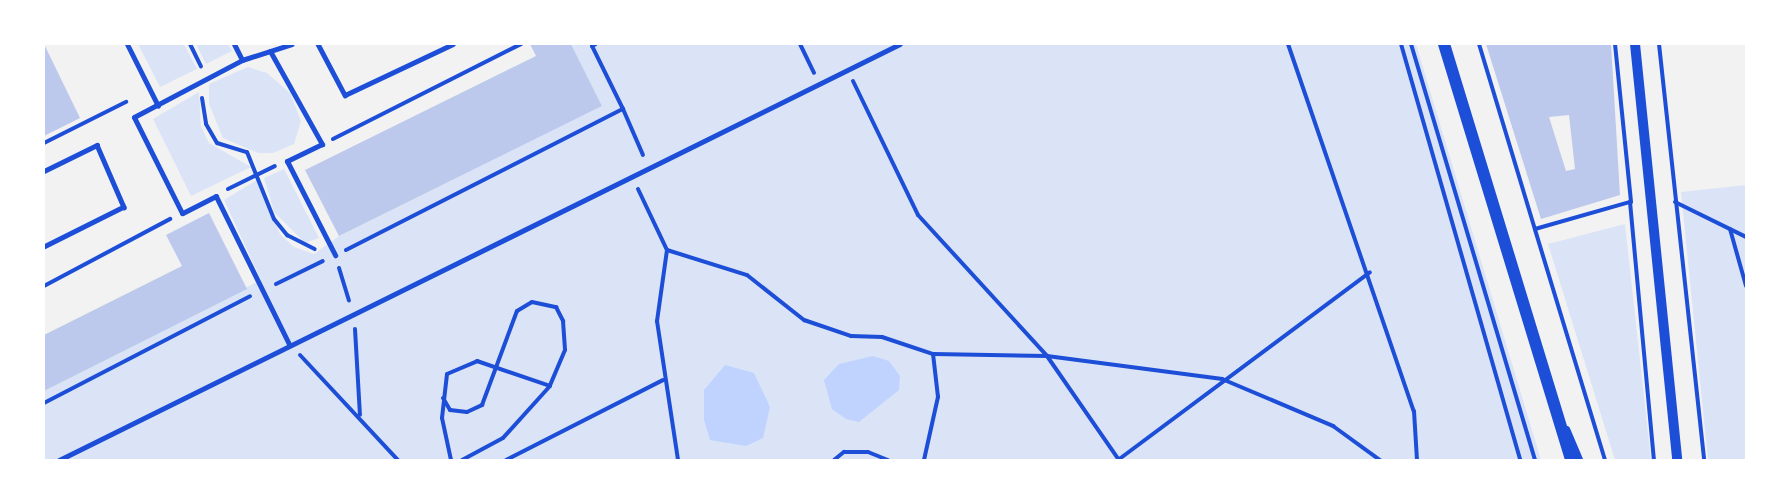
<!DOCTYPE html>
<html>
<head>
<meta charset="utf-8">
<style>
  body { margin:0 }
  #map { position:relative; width:1790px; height:504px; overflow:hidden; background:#f2f2f2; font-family:Cabin,sans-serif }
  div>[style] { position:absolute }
  .green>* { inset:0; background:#dbe4f7 }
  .water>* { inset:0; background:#bfd3fe }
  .building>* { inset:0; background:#bdc9ec }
  .path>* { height:4px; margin:-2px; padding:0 2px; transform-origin:2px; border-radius:2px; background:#1d4ed8 }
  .service>* { height:4.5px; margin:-2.25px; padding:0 2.25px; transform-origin:2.25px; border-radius:2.25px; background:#1d4ed8 }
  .pedestrian>* { height:5px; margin:-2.5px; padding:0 2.5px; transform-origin:2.5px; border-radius:2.5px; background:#1d4ed8 }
  .minor>* { height:6px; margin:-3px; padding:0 3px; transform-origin:3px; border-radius:3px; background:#1d4ed8 }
  .tertiary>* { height:10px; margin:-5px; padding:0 5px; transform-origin:5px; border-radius:5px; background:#1d4ed8 }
  .secondary>* { height:12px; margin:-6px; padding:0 6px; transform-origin:6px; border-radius:6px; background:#1d4ed8 }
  span { translate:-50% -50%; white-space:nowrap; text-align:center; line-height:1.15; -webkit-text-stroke:5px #fff; paint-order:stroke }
  .frame { position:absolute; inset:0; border:45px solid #fff; pointer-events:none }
</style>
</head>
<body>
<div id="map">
  <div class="green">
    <div style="clip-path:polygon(138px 44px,184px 44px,197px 69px,160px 87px)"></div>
    <div style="clip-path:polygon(196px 44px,228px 44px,232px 51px,206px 64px)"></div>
    <div style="clip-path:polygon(571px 44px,1416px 44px,1541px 460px,44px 460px,44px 391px,261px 280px,224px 200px,257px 180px,280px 234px,294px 247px,314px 254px,339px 236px,602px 106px)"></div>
    <div style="clip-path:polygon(248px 67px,267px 73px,290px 93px,301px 121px,294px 144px,273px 153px,258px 153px,223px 138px,209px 104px,209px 84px)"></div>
    <div style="clip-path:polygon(199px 92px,201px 126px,209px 143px,251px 167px,191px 196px,153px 119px)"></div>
    <div style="clip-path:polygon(284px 169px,319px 238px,305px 243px,274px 212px,264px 178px)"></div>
    <div style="clip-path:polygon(1746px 185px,1746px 460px,1708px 460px,1681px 192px)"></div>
    <div style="clip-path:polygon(1625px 224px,1651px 460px,1615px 460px,1548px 244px)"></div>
  </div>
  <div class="water">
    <div style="clip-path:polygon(873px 356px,889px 361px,900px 376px,899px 390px,859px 422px,846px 419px,832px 409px,824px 380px,839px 364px)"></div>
    <div style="clip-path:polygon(725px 365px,754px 373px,770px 407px,763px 438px,746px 446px,710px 440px,704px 420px,704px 390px)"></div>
  </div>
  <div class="building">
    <div style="clip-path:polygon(44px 44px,80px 118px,44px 136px)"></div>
    <div style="clip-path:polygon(530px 44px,571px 44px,602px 106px,339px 236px,305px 170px,536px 56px)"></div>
    <div style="clip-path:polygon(evenodd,1486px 44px,1611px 44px,1620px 195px,1541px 219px,1486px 44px,1569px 115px,1575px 169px,1566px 171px,1549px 117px,1569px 115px)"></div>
    <div style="clip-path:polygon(209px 213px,247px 289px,44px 391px,44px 335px,182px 266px,166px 235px)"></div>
  </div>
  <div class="path">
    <div style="left:190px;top:44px;width:25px;rotate:64deg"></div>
    <div style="left:800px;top:44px;width:32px;rotate:64deg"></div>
    <div style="left:1288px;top:44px;width:388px;rotate:71.1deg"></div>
    <div style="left:1414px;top:411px;width:49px;rotate:86.5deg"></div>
    <div style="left:1401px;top:44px;width:433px;rotate:74deg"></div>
    <div style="left:1411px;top:44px;width:434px;rotate:73.4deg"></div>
    <div style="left:1479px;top:44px;width:193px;rotate:73.2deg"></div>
    <div style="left:1615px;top:44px;width:159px;rotate:84.2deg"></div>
    <div style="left:1659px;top:44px;width:418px;rotate:83.8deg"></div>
    <div style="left:853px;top:81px;width:149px;rotate:64.1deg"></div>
    <div style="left:918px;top:215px;width:191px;rotate:47.5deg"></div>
    <div style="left:1047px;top:356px;width:126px;rotate:55.3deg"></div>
    <div style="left:202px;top:98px;width:26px;rotate:81deg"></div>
    <div style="left:206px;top:124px;width:22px;rotate:60deg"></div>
    <div style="left:217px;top:143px;width:31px;rotate:17deg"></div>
    <div style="left:247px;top:152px;width:72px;rotate:68.1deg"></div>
    <div style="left:274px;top:219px;width:21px;rotate:51deg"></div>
    <div style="left:287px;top:235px;width:31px;rotate:27deg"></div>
    <div style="left:623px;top:109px;width:50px;rotate:66.5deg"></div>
    <div style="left:333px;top:139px;width:211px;rotate:-26.8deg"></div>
    <div style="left:44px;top:143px;width:92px;rotate:-26.6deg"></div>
    <div style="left:228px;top:189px;width:52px;rotate:-26.1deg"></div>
    <div style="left:638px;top:189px;width:68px;rotate:64.6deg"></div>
    <div style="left:667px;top:250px;width:84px;rotate:17.4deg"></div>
    <div style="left:747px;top:275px;width:73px;rotate:38.3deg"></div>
    <div style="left:804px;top:320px;width:50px;rotate:18.8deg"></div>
    <div style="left:851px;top:336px;width:31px;rotate:2deg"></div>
    <div style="left:882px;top:337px;width:54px;rotate:18.4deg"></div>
    <div style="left:933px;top:354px;width:114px;rotate:1deg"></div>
    <div style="left:1047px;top:356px;width:177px;rotate:7.5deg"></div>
    <div style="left:1222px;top:379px;width:121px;rotate:22.9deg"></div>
    <div style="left:1333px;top:426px;width:58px;rotate:35.9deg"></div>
    <div style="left:1675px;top:202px;width:79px;rotate:26.2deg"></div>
    <div style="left:1730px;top:229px;width:59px;rotate:74.3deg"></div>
    <div style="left:346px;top:250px;width:311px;rotate:-27deg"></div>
    <div style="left:623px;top:109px;width:70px;rotate:-116.2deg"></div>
    <div style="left:592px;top:46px;width:4px;rotate:-27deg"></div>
    <div style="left:667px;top:250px;width:72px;rotate:98deg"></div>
    <div style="left:657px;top:321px;width:141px;rotate:81.4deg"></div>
    <div style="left:339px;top:268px;width:34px;rotate:73deg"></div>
    <div style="left:276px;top:284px;width:52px;rotate:-26.1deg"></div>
    <div style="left:44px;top:286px;width:143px;rotate:-28deg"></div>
    <div style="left:355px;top:329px;width:86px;rotate:86.7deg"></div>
    <div style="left:300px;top:355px;width:144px;rotate:47deg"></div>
    <div style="left:443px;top:398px;width:14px;rotate:60deg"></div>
    <div style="left:450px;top:410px;width:17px;rotate:7deg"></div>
    <div style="left:467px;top:412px;width:17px;rotate:-25deg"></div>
    <div style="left:482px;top:405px;width:100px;rotate:-69.6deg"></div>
    <div style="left:517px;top:311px;width:17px;rotate:-31deg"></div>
    <div style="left:532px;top:302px;width:25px;rotate:12deg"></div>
    <div style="left:556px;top:307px;width:16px;rotate:63deg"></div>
    <div style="left:563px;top:321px;width:29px;rotate:86deg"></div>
    <div style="left:565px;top:350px;width:39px;rotate:113deg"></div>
    <div style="left:44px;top:403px;width:232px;rotate:-27.4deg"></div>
    <div style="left:451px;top:460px;width:43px;rotate:-102.1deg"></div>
    <div style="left:442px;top:418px;width:44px;rotate:-83.5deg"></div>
    <div style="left:447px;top:374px;width:33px;rotate:-23deg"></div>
    <div style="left:477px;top:361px;width:77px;rotate:18.9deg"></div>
    <div style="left:550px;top:386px;width:70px;rotate:132.1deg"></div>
    <div style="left:503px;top:438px;width:47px;rotate:151.8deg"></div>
    <div style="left:506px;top:460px;width:176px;rotate:-27deg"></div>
    <div style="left:834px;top:460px;width:13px;rotate:-39deg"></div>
    <div style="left:844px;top:452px;width:24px"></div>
    <div style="left:868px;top:452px;width:22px;rotate:22deg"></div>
    <div style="left:924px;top:460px;width:65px;rotate:-77.5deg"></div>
    <div style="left:938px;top:397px;width:43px;rotate:-96.6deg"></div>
    <div style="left:1118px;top:460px;width:314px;rotate:-36.7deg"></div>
    <div style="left:1605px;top:460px;width:241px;rotate:-106.9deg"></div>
    <div style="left:1535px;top:229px;width:99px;rotate:-15.9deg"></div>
    <div style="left:1630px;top:202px;width:259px;rotate:84.7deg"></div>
  </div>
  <div class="service">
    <div style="left:318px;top:44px;width:58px;rotate:62.1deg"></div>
    <div style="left:345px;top:95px;width:119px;rotate:-25.3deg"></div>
    <div style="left:44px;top:171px;width:59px;rotate:-26.1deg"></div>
    <div style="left:97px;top:145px;width:68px;rotate:66.5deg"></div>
    <div style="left:124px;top:207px;width:89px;rotate:153.4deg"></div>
  </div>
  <div class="pedestrian">
    <div style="left:127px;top:44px;width:69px;rotate:63.4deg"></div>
    <div style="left:234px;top:44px;width:18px;rotate:63deg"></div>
    <div style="left:270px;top:51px;width:107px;rotate:60.8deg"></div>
    <div style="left:322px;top:144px;width:39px;rotate:154deg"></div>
    <div style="left:287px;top:161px;width:106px;rotate:62.9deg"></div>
    <div style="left:289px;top:344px;width:165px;rotate:-116.3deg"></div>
    <div style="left:216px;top:196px;width:38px;rotate:153deg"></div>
    <div style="left:182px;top:213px;width:107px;rotate:-116.6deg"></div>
    <div style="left:134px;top:117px;width:122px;rotate:-27.8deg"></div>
    <div style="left:242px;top:60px;width:52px;rotate:-17.7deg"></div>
    <div style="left:59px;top:460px;width:938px;rotate:-26.32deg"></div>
  </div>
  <div class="minor">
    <div style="left:1567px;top:429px;width:34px;rotate:67deg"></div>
  </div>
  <div class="tertiary">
    <div style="left:1635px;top:44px;width:418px;rotate:84.2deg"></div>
  </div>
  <div class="secondary">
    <div style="left:1444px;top:44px;width:435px;rotate:73deg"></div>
  </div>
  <div class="frame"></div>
</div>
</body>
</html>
